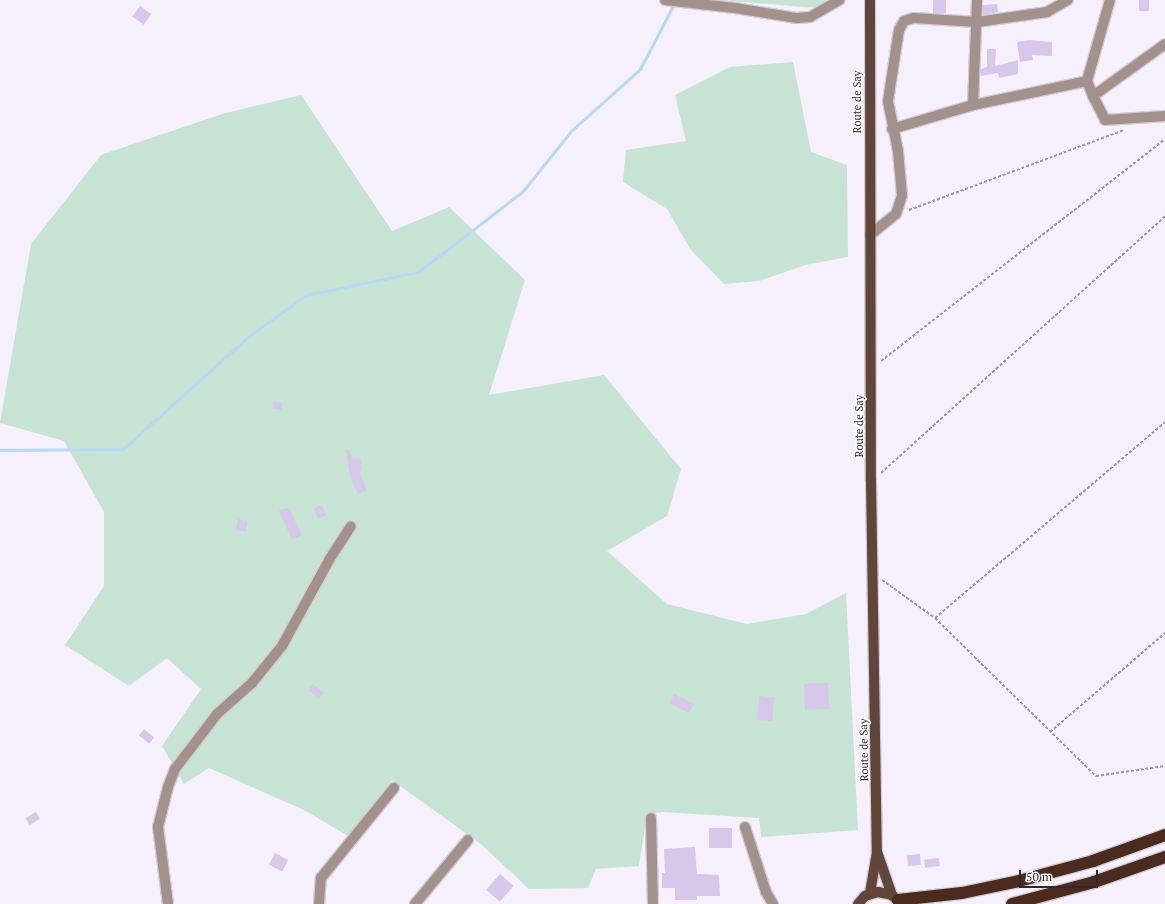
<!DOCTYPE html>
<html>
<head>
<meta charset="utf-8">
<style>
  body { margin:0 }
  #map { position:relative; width:1165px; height:904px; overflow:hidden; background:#f5f0fb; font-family:"PT Serif",serif }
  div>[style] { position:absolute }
  .green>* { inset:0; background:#c7e3d4 }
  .stream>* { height:3px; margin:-1.5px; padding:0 1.5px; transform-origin:1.5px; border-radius:1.5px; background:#b8d8f3 }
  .building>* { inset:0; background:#d7c7ea; transform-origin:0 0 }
  .path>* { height:2px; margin-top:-1px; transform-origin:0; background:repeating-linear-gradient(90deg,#9b96a1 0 3px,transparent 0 5px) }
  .roads { filter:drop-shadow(1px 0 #d1ccd7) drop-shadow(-1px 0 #d1ccd7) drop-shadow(0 1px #d1ccd7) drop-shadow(0 -1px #d1ccd7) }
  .minor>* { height:10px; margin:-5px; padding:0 5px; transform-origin:5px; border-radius:5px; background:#a3928b }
  .major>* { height:10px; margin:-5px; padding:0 5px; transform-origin:5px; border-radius:5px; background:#61453a }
  .highway>* { height:12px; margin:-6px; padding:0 6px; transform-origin:6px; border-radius:6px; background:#4a2b1e }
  span { translate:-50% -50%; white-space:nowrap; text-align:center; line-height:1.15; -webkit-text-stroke:3px #fff; paint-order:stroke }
  .street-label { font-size:11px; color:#2c2732 }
  .scale { position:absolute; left:1019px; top:870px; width:79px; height:18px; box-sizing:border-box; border:2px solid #2c2732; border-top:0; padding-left:5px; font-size:12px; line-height:14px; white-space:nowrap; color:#2c2732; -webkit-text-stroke:3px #fff; paint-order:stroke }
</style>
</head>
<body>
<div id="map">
  <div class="green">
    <div style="clip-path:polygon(720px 0,828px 0,816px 8px)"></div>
    <div style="clip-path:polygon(793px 62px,811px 152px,847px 165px,848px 257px,805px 265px,759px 281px,724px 284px,691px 250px,667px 209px,623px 182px,626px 150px,686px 141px,675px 95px,730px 67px)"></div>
    <div style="clip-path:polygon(301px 95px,392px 231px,449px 207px,525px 280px,489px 395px,604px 375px,681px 469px,667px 516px,607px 551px,667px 604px,747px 624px,806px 614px,846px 593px,858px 830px,761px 837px,759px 818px,663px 812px,647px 814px,639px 866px,596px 869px,588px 888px,529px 889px,482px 845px,392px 780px,348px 836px,306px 811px,209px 768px,184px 784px,162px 746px,201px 689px,167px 658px,129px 686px,65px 645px,104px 586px,104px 512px,64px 441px,0 423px,31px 244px,101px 155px,222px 114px)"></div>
  </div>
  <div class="stream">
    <div style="left:0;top:450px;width:123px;rotate:-0.5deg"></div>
    <div style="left:123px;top:449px;width:169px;rotate:-41.9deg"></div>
    <div style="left:249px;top:336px;width:70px;rotate:-35.7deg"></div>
    <div style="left:306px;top:295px;width:114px;rotate:-11.6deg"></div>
    <div style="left:418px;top:272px;width:131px;rotate:-37.6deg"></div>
    <div style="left:522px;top:192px;width:78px;rotate:-51.2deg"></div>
    <div style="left:571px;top:131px;width:93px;rotate:-41.9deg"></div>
    <div style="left:640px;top:69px;width:73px;rotate:-62.4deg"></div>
  </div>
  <div class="building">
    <div style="left:933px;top:0;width:13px;height:13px"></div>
    <div style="left:1139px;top:0;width:10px;height:11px"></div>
    <div style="clip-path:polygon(997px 4px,998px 12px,983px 15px,983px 5px)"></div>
    <div style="left:140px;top:6px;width:14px;height:13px;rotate:36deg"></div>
    <div style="clip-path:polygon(1030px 40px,1052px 42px,1052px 56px,1032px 55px,1033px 60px,1020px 62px,1017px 42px)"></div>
    <div style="clip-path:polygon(987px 49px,996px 49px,995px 66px,1018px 60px,1018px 74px,999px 78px,998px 73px,981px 76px,981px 69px,987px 67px)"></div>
    <div style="left:273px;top:402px;width:9px;height:7px;rotate:6deg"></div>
    <div style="clip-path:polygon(346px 450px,349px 450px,353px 459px,360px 458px,362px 471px,359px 472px,367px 490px,358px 494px,350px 477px)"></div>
    <div style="left:322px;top:505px;width:11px;height:9px;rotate:68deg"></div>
    <div style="clip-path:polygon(289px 508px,302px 535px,292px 540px,279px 510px)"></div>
    <div style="left:238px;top:519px;width:10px;height:11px;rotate:11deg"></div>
    <div style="left:828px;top:683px;width:26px;height:24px;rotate:88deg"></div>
    <div style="left:313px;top:684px;width:14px;height:8px;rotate:39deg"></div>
    <div style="left:674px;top:694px;width:22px;height:10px;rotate:27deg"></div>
    <div style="left:759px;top:696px;width:15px;height:24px;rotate:4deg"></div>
    <div style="left:144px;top:729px;width:13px;height:8px;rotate:39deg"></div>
    <div style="left:36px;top:812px;width:8px;height:12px;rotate:60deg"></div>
    <div style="left:709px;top:828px;width:23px;height:20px"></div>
    <div style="clip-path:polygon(695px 847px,697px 874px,719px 875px,720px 896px,697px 896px,697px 900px,675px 900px,675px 888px,662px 888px,662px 873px,665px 873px,664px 849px)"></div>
    <div style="left:275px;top:853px;width:15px;height:13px;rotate:28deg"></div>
    <div style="left:920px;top:854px;width:11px;height:13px;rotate:85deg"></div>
    <div style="left:939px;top:858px;width:8px;height:15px;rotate:83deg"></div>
    <div style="left:500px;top:874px;width:18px;height:21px;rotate:41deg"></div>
  </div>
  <div class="path">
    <div style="left:909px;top:210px;width:229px;rotate:-20.4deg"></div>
    <div style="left:881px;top:361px;width:360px;rotate:-38deg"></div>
    <div style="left:881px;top:473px;width:383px;rotate:-42.1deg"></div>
    <div style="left:882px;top:580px;width:65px;rotate:35.6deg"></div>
    <div style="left:935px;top:618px;width:226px;rotate:44.5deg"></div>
    <div style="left:1096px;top:776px;width:70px;rotate:-8.2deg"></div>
    <div style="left:935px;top:618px;width:302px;rotate:-40.4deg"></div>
    <div style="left:1050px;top:732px;width:152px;rotate:-40.7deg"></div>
  </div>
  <div class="roads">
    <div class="minor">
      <div style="left:665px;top:0;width:70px;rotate:6.5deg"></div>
      <div style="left:735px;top:8px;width:63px;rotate:9.2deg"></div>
      <div style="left:797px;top:18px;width:13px;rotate:-4deg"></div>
      <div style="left:810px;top:17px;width:34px;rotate:-30deg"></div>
      <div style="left:1110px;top:0;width:84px;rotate:105.9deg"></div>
      <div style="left:1087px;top:81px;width:16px;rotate:68deg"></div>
      <div style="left:1093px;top:96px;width:27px;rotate:63deg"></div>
      <div style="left:1105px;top:120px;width:60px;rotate:-3.8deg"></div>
      <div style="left:1093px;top:96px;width:89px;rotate:-35.8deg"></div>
      <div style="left:973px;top:105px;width:105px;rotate:-87.8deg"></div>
      <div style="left:892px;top:129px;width:84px;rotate:-16.5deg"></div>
      <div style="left:973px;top:105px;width:116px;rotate:-11.9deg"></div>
      <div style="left:870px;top:235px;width:33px;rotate:-39deg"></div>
      <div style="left:896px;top:214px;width:20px;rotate:-72deg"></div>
      <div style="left:902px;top:195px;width:44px;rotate:-95.2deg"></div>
      <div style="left:898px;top:151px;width:51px;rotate:-101.3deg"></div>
      <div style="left:888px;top:101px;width:72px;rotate:-81.2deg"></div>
      <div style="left:899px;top:30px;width:10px;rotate:-61deg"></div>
      <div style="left:904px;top:21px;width:10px;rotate:-17deg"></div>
      <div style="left:914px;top:18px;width:63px;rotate:3.6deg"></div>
      <div style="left:977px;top:22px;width:71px;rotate:-8.1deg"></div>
      <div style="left:1047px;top:12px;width:24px;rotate:-30deg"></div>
      <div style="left:651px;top:818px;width:86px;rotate:88.7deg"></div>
      <div style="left:745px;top:827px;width:68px;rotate:72.1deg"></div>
      <div style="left:766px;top:892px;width:14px;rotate:60deg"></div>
      <div style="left:168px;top:904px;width:78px;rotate:-97.4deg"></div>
      <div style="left:158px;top:827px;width:41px;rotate:-76deg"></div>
      <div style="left:168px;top:787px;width:19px;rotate:-69deg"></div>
      <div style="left:175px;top:769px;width:69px;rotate:-52.6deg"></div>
      <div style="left:217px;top:714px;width:47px;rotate:-41.5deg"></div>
      <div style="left:252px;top:683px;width:48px;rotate:-51deg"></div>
      <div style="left:282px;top:646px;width:98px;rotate:-61.3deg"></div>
      <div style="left:329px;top:560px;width:40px;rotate:-57.1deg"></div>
      <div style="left:319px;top:904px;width:26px;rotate:-86deg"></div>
      <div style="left:321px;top:878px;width:116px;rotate:-51deg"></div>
      <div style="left:415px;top:904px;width:83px;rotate:-50.4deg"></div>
    </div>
    <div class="major">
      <div style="left:870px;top:0;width:481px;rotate:89.9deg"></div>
      <div style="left:871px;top:481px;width:371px;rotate:89.1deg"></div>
      <div style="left:877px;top:852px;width:42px;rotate:99.7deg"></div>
      <div style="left:877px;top:852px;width:46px;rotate:70.8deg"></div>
      <div style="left:858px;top:904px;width:11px;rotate:-49deg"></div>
      <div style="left:865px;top:896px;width:14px;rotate:-17deg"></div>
      <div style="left:878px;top:892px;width:14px;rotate:12deg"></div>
      <div style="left:892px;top:895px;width:13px;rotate:45deg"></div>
    </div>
    <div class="highway">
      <div style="left:898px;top:900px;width:64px;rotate:-6.2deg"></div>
      <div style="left:962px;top:893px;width:58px;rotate:-11.9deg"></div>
      <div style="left:1019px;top:881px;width:77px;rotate:-15.1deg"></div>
      <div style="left:1093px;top:861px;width:77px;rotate:-19.9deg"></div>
      <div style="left:1012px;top:904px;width:85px;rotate:-15deg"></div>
      <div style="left:1094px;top:882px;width:75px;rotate:-19.4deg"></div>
    </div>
  </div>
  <div class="street-label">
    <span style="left:857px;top:102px;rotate:-90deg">Route de Say</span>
    <span style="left:859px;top:426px;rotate:-90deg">Route de Say</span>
    <span style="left:864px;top:750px;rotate:-91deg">Route de Say</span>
  </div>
  <div class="scale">50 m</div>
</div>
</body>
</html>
